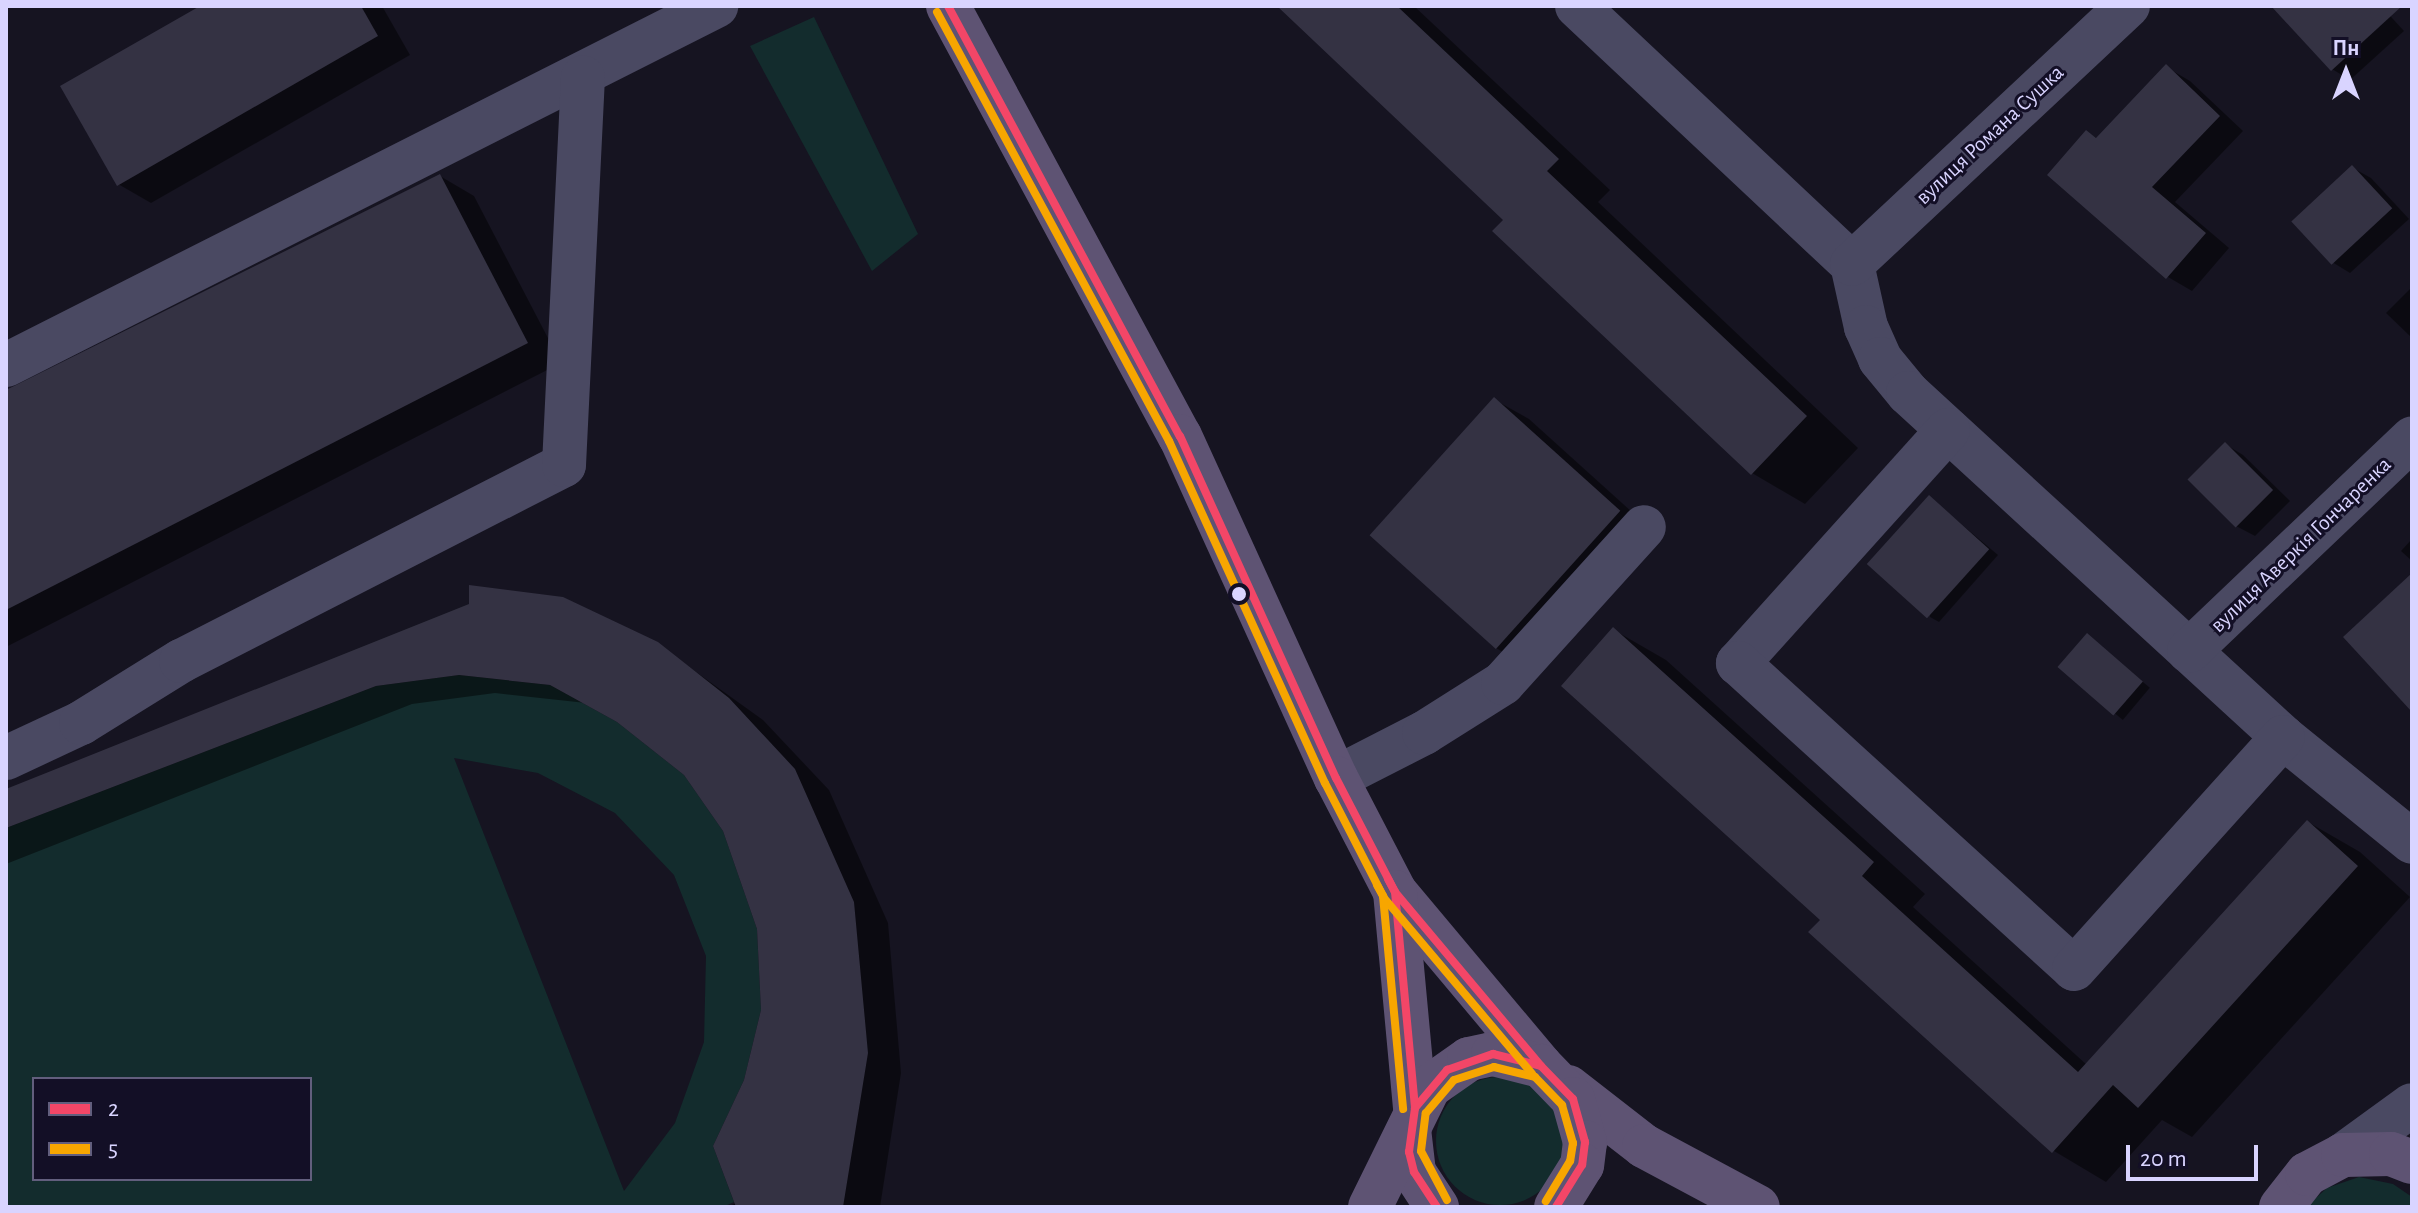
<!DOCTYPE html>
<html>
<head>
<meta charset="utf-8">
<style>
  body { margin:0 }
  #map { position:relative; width:2418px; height:1213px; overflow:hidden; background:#161421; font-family:"Alegreya Sans",sans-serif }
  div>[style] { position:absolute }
  .green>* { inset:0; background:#132c2d }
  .round { border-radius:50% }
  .shadow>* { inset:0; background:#0007; transform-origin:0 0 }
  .building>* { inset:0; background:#343243; transform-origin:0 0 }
  .minor>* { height:44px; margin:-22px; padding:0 22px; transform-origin:22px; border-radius:22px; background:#4a4962 }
  .major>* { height:44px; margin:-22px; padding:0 22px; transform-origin:22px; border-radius:22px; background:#5e5373 }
  .bus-1>* { height:8px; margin:-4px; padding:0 4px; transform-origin:4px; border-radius:4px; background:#f34667 }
  .bus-2>* { height:8px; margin:-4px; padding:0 4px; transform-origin:4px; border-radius:4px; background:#f7a600 }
  .dots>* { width:22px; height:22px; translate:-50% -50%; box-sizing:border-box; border:4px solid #130f26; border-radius:50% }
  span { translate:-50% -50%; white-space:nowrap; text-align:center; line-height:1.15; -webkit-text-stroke:6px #130f26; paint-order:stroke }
  .street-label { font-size:22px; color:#d9d4ff }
  .frame { position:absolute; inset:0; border:8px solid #d9d4ff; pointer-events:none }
  .legend { position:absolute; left:32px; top:1077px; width:280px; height:104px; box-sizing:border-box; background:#130f26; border:2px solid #625e7d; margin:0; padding:10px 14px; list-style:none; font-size:24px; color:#d9d4ff }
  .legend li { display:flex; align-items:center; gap:16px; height:40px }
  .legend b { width:40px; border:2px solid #625e7d }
  .north { position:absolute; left:2306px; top:32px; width:80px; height:80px; -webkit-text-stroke:6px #130f26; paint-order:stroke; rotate:0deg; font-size:22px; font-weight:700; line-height:32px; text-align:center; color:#d9d4ff }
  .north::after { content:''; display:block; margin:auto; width:28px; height:36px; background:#d9d4ff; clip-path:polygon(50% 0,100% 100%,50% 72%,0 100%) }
  .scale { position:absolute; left:2126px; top:1145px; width:132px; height:36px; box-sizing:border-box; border:4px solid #d9d4ff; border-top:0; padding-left:10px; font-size:24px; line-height:28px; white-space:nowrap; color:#d9d4ff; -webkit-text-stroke:6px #130f26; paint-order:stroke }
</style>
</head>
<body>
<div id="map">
  <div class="green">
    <div style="clip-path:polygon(814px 17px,918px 234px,872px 271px,750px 46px)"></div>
    <div style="clip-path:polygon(evenodd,459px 675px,550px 685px,617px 722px,684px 775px,723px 831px,757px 929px,761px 1010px,744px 1080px,713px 1146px,734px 1202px,723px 1207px,6px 1207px,6px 828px,376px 686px,459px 675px,454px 758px,538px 773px,615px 813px,674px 875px,706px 956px,704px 1042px,675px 1123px,624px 1191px,454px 758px,459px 675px,34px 1079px,310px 1079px,310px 1179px,34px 1179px,34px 1079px)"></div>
    <div class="round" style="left:1436px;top:1077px;width:128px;height:128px"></div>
    <div style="clip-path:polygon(2359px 1177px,2393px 1184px,2412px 1197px,2412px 1207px,2306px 1207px,2327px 1188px)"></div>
  </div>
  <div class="shadow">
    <div style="clip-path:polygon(203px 6px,382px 6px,410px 55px,151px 203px,118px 184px)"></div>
    <div style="clip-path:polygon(1280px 6px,1414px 6px,1610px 190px,1598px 202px,1858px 448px,1805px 504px,1752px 473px,1506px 220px)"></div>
    <div style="clip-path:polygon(2274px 6px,2381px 6px,2404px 31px,2350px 80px,2332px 69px)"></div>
    <div style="clip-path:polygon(2166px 67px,2190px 81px,2243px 131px,2175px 202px,2229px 248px,2192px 291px,2168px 277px,2087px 132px,2098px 139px)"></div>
    <div style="clip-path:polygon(2353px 168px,2371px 178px,2409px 219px,2350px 273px,2332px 262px)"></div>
    <div style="clip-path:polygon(440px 176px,474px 196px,561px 363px,6px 647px,6px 389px,18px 389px)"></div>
    <div style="clip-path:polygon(2412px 287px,2412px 338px,2386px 313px)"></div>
    <div style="clip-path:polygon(1495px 400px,1529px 419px,1653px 531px,1530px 668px,1496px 648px)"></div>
    <div style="clip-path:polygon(2225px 444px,2243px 455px,2290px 501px,2255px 536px,2236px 526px)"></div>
    <div style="clip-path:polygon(1929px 497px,1998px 555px,1939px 622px,1930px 617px)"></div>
    <div style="clip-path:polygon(2412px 539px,2412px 561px,2401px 551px)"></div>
    <div style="clip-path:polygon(470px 605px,657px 644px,763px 720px,829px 790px,888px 923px,901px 1073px,880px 1207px,728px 1207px,736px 1203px,746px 1081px,763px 1010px,759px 928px,725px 830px,685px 774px,622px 723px,586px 703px,495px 693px,412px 704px,6px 864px,6px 791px)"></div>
    <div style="clip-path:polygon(1614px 630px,1666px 660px,1925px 894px,1913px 907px,2087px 1065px,2308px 822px,2360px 852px,2410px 897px,2192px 1137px,2162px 1120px,2106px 1182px,2054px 1151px,1811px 932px,1823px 920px)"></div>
    <div style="left:2087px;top:635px;width:82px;height:42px;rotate:40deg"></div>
  </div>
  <div class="building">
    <div style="clip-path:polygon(200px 6px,361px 6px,378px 36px,117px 186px,60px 86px)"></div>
    <div style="clip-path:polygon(1277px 6px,1397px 6px,1559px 159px,1547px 171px,1807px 416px,1751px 475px,1492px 231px,1503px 220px)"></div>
    <div style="clip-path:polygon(2271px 6px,2402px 6px,2331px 71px)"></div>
    <div style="clip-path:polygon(2166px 64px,2220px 116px,2152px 187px,2206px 233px,2166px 279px,2047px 175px,2086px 130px,2096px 138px)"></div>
    <div style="left:2352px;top:165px;width:59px;height:83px;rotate:47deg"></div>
    <div style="clip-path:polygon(440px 174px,528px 343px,6px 610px,6px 390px)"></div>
    <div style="left:1494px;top:397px;width:170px;height:186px;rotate:42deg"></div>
    <div style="left:2225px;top:442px;width:68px;height:53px;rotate:45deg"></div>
    <div style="left:1929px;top:495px;width:81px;height:93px;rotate:42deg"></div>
    <div style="clip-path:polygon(2412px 573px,2412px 712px,2343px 637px)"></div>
    <div style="clip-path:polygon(469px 585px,563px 597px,658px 642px,729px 698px,795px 769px,854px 902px,868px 1053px,843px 1207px,736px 1207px,713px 1146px,744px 1080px,761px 1010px,757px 929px,723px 831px,684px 775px,617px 722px,550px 685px,459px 675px,376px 686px,6px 828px,6px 789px,469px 604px)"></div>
    <div style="clip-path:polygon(1613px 627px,1874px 862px,1862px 876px,2078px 1072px,2307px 820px,2358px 866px,2138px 1108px,2113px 1085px,2052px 1153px,1808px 932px,1820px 920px,1561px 686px)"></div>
    <div style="left:2087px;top:633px;width:74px;height:45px;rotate:41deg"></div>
  </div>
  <div class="minor">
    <div style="left:1577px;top:6px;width:377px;rotate:43.2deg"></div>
    <div style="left:1852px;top:264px;width:65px;rotate:77.5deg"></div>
    <div style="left:1866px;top:327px;width:35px;rotate:66deg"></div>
    <div style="left:1880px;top:359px;width:44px;rotate:50.5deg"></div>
    <div style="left:1908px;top:393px;width:509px;rotate:42.53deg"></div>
    <div style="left:2283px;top:737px;width:166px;rotate:39.1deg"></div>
    <div style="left:1852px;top:264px;width:378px;rotate:-43.1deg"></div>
    <div style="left:6px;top:365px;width:796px;rotate:-26.82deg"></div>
    <div style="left:1948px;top:430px;width:314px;rotate:132deg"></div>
    <div style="left:1738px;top:663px;width:454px;rotate:42.3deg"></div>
    <div style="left:2074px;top:969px;width:312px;rotate:-48deg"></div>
    <div style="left:2189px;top:651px;width:308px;rotate:-43.6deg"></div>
    <div style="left:6px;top:758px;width:83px;rotate:-25deg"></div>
    <div style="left:81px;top:723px;width:118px;rotate:-31.8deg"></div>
    <div style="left:181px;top:661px;width:430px;rotate:-27.1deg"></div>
    <div style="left:564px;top:465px;width:388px;rotate:-87.2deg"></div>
    <div style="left:1336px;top:778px;width:99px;rotate:-27.1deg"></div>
    <div style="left:1424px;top:733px;width:93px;rotate:-32.3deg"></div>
    <div style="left:1503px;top:683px;width:210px;rotate:-47.9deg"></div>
    <div style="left:2343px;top:1155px;width:85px;rotate:-35.9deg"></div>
  </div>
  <div class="major">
    <div style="left:948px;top:6px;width:489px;rotate:61.7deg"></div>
    <div style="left:1180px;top:436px;width:376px;rotate:65.5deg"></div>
    <div style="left:1336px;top:778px;width:128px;rotate:62.6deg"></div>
    <div style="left:1395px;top:892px;width:227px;rotate:50deg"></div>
    <div style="left:1395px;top:892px;width:217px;rotate:84.7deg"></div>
    <div style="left:1568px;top:1087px;width:96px;rotate:37.8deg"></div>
    <div style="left:1644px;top:1146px;width:129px;rotate:28.2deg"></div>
    <div style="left:1409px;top:1129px;width:43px;rotate:83.4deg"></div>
    <div style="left:1414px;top:1172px;width:42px;rotate:56.7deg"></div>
    <div style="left:1370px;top:1207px;width:134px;rotate:-63.8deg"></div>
    <div style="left:1429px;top:1087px;width:49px;rotate:-35deg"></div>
    <div style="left:1469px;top:1059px;width:25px;rotate:-12deg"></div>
    <div style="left:1493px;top:1054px;width:49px;rotate:14deg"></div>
    <div style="left:1541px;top:1066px;width:46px;rotate:45.9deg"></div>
    <div style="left:1573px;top:1099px;width:45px;rotate:74.4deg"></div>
    <div style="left:1585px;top:1142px;width:23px;rotate:97deg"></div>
    <div style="left:1582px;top:1165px;width:49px;rotate:121.8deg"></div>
    <div style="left:2281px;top:1207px;width:42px;rotate:-51.8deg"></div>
    <div style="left:2307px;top:1174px;width:41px;rotate:-27.8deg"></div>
    <div style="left:2343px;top:1155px;width:48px;rotate:-1.2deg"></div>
    <div style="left:2391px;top:1154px;width:22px;rotate:21deg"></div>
  </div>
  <div class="bus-1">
    <div style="left:948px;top:6px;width:489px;rotate:61.7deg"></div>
    <div style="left:1180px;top:436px;width:376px;rotate:65.5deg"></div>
    <div style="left:1336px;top:778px;width:128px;rotate:62.6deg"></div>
    <div style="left:1395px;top:892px;width:227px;rotate:50deg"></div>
    <div style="left:1388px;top:879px;width:15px;rotate:62deg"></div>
    <div style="left:1395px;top:892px;width:217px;rotate:84.7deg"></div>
    <div style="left:1437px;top:1207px;width:42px;rotate:-123.3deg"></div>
    <div style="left:1414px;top:1172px;width:21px;rotate:-104deg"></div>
    <div style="left:1409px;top:1152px;width:44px;rotate:-82.2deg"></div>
    <div style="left:1415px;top:1108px;width:50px;rotate:-49.9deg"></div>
    <div style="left:1447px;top:1070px;width:49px;rotate:-19.2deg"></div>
    <div style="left:1493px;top:1054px;width:49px;rotate:14deg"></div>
    <div style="left:1541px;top:1066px;width:46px;rotate:45.9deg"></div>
    <div style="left:1573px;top:1099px;width:45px;rotate:74.4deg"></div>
    <div style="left:1585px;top:1142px;width:23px;rotate:97deg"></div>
    <div style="left:1582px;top:1165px;width:49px;rotate:121.8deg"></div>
  </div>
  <div class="bus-2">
    <div style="left:937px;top:12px;width:488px;rotate:61.6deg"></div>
    <div style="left:1169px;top:441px;width:376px;rotate:65.5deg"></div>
    <div style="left:1325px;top:783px;width:129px;rotate:62.8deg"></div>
    <div style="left:1384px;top:898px;width:230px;rotate:49.9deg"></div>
    <div style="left:1377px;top:885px;width:13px;rotate:61deg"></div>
    <div style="left:1383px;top:896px;width:214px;rotate:84.6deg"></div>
    <div style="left:1447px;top:1200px;width:55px;rotate:-118deg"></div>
    <div style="left:1421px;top:1151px;width:38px;rotate:-83deg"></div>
    <div style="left:1426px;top:1113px;width:43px;rotate:-49.7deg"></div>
    <div style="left:1454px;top:1080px;width:42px;rotate:-18deg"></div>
    <div style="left:1494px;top:1067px;width:42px;rotate:13.7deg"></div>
    <div style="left:1535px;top:1077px;width:39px;rotate:46deg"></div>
    <div style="left:1562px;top:1105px;width:40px;rotate:74deg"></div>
    <div style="left:1573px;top:1143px;width:18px;rotate:99deg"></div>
    <div style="left:1570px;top:1161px;width:47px;rotate:121deg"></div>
  </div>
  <div class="dots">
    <div style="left:1239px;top:594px;background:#d9d4ff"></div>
  </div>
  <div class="street-label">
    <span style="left:1990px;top:135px;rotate:-43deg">вулиця Романа Сушка</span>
    <span style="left:2301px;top:545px;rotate:-44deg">вулиця Аверкія Гончаренка</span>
  </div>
  <div class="frame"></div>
  <ul class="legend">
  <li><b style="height:10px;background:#f34667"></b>2</li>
  <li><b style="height:10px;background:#f7a600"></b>5</li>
  </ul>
  <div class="north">Пн</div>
  <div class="scale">20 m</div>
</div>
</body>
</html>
